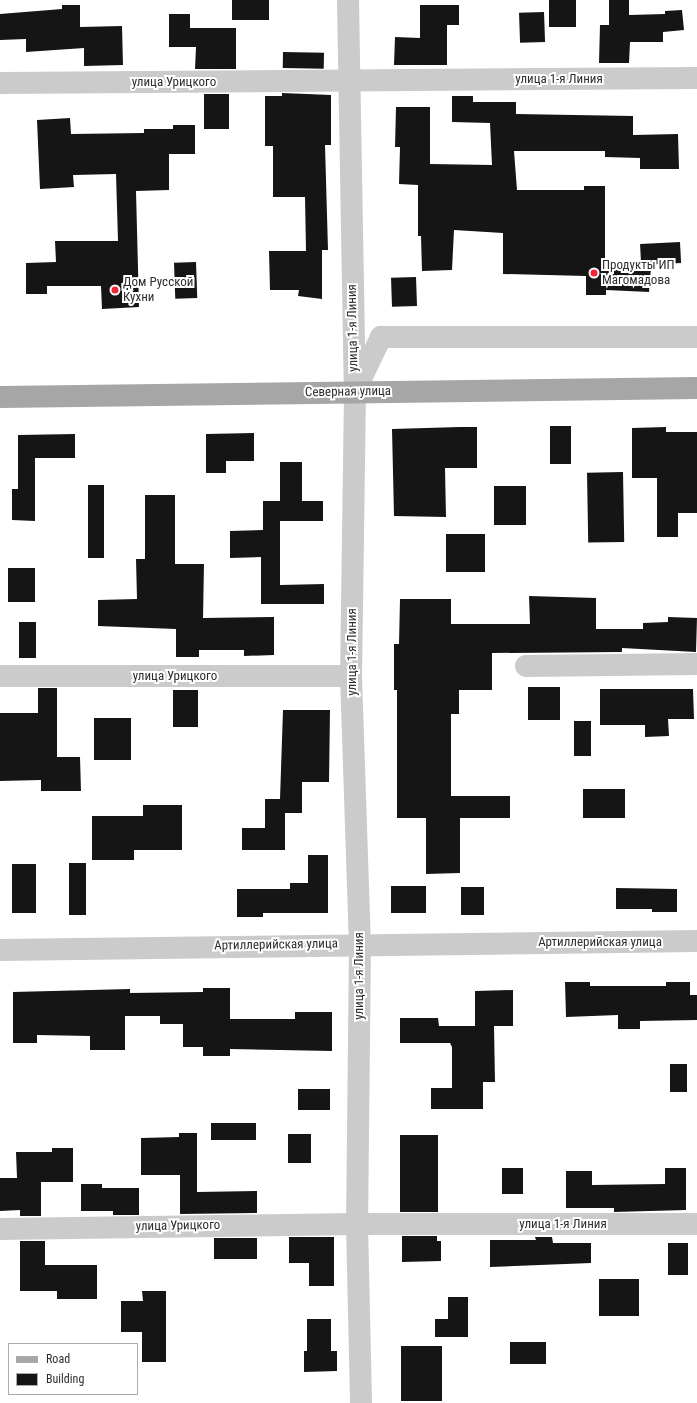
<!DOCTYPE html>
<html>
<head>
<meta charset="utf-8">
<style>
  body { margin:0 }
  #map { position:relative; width:697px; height:1403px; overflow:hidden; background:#fff; font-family:"Roboto Condensed",sans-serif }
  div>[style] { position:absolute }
  .building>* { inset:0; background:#151515; transform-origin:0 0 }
  .minor>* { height:22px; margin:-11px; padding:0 11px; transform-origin:11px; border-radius:11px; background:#cbcbcb }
  .major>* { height:22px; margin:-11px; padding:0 11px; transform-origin:11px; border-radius:11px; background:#a6a6a6 }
  .dots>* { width:11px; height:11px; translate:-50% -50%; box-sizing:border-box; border:2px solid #fff; border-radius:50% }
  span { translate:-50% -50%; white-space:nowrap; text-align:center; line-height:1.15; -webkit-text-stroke:4px #fff; paint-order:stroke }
  .street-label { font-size:13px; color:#2e2e2e }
  .poi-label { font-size:13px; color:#2e2e2e }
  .left { translate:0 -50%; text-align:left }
  .legend { position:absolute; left:8px; top:1343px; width:130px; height:52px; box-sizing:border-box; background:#fff; border:1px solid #ababab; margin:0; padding:5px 7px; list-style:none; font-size:12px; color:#2e2e2e }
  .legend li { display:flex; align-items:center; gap:8px; height:20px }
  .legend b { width:20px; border:1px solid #ababab }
</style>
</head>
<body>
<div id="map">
  <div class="building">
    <div style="left:232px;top:0;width:37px;height:20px"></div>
    <div style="left:549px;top:0;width:27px;height:27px"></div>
    <div style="clip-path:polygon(609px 0,629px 0,629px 15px,665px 14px,665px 11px,682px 10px,684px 30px,663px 32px,663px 42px,630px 42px,629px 63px,599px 63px,600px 25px,609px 25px)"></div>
    <div style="clip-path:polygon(62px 5px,80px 5px,80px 27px,122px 26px,123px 65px,84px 66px,84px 48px,26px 52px,26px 39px,0 40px,0 14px,62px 9px)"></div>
    <div style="clip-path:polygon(420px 5px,459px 5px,459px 25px,447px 25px,447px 65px,394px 65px,395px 37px,420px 38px)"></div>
    <div style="left:544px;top:12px;width:30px;height:25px;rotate:88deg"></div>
    <div style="clip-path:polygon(169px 14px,190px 14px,190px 28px,236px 28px,236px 69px,195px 69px,196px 47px,169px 47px)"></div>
    <div style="left:283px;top:52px;width:41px;height:16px;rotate:1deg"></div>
    <div style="clip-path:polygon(282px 93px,331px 95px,331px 145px,325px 145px,328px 250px,322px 250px,322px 299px,298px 296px,299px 290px,270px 290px,269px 251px,306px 251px,305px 197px,273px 197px,273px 146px,265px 146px,265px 96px,282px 96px)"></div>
    <div style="left:204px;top:94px;width:25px;height:35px"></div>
    <div style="clip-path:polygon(452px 96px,473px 96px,473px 102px,516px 102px,516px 114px,633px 116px,633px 135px,678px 134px,679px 169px,640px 169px,640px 158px,605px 157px,605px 151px,514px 151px,517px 190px,584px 190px,584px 186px,605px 186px,605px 266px,651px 268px,649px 292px,606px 290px,606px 295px,586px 295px,586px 276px,503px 274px,503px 233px,454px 230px,452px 270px,422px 271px,421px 236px,418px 236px,418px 185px,399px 184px,400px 147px,395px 147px,396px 107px,430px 107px,430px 164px,492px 165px,490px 123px,452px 122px)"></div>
    <div style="clip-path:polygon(70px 118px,71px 134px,144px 133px,144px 129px,173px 129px,173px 125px,195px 125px,195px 154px,169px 154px,169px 190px,136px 191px,139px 307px,102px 309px,101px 286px,47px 286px,47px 294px,26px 294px,26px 263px,56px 262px,55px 241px,118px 241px,116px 174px,73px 175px,74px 187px,40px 189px,37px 120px)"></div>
    <div style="left:680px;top:242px;width:21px;height:40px;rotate:87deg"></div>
    <div style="left:196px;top:262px;width:36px;height:22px;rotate:88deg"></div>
    <div style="left:416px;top:277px;width:29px;height:25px;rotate:88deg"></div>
    <div style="left:550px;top:426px;width:21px;height:38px"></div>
    <div style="clip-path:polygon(460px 427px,477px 427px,477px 468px,445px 468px,446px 517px,394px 516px,392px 429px)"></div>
    <div style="clip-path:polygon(666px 427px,666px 432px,697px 432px,697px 513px,678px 513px,678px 537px,657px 537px,657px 478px,632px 478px,632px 428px)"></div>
    <div style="clip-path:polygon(254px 433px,254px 461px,226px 461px,226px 473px,206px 473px,206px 434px)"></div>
    <div style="clip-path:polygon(75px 434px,75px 458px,35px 458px,35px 521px,12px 520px,12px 489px,18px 489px,18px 435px)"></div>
    <div style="clip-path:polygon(280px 462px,302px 462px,302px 501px,323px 501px,323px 521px,280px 521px,280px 585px,324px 584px,324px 604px,261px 604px,261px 557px,230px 558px,230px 531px,263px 530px,263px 501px,280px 501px)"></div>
    <div style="left:623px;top:472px;width:70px;height:36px;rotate:89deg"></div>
    <div style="left:88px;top:485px;width:16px;height:73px"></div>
    <div style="left:494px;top:486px;width:32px;height:39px"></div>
    <div style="clip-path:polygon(145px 495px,175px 495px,175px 564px,204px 564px,203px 618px,274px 617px,274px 655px,244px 656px,244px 650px,199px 650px,199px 657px,176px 657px,176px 629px,98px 626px,98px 600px,137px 599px,136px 559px,145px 559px)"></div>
    <div style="left:485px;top:534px;width:38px;height:39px;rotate:90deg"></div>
    <div style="left:8px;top:568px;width:27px;height:34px"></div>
    <div style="clip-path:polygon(529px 596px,596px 598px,596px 629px,643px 629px,643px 623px,668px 622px,668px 617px,697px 618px,696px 652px,622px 648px,622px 652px,492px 653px,492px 690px,459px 690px,459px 714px,451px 714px,451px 796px,510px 796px,510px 818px,460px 818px,460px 873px,426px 874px,426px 818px,397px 818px,397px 690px,394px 690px,394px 644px,399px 644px,400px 599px,451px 599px,451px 624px,530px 624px)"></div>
    <div style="left:19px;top:622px;width:17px;height:36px"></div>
    <div style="left:528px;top:687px;width:32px;height:33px"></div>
    <div style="clip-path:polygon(38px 688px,57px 688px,57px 757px,80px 757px,81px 791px,41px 791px,41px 780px,0 781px,0 713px,38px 713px)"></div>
    <div style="clip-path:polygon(600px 689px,693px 689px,694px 719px,668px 719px,669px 736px,645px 737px,645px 725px,600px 725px)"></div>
    <div style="left:173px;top:690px;width:25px;height:37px"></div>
    <div style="clip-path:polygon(283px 710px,330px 710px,329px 782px,302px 782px,302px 813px,285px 813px,285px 850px,242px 850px,242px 828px,265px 828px,265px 799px,280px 799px)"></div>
    <div style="left:131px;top:718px;width:42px;height:37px;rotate:90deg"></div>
    <div style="left:591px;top:721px;width:35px;height:17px;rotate:90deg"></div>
    <div style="left:583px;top:789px;width:42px;height:29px"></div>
    <div style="clip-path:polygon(143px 805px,182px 805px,182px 850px,134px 850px,134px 860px,92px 860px,92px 816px,143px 816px)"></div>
    <div style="clip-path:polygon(308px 855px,328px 855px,328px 913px,263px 913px,263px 917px,237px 917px,237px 889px,290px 889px,290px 883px,308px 883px)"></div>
    <div style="left:86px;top:863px;width:52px;height:17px;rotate:90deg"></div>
    <div style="left:12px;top:864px;width:24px;height:49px"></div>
    <div style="left:391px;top:886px;width:35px;height:27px"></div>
    <div style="left:461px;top:887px;width:23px;height:28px"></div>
    <div style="clip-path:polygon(616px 888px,677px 889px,677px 912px,652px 912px,652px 909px,616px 909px)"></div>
    <div style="clip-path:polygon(565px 982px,590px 982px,590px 986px,666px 986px,666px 982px,690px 982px,690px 995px,697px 995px,697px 1020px,640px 1021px,640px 1029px,618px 1029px,618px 1015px,566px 1017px)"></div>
    <div style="clip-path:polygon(203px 988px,230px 988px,230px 1019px,295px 1019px,295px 1012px,332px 1012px,332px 1051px,230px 1049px,230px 1056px,203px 1056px,203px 1047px,183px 1047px,183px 1024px,160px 1024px,160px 1016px,125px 1016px,125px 1050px,90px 1050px,90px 1036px,37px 1035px,37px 1043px,13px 1043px,13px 992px,130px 989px,130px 993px,203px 992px)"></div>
    <div style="clip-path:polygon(513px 990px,513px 1026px,494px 1026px,495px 1082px,483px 1082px,483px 1109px,431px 1109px,431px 1088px,452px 1088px,452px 1047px,450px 1043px,400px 1043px,400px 1018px,438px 1018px,439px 1026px,475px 1026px,475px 991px)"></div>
    <div style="left:687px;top:1064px;width:28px;height:17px;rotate:90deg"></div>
    <div style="left:298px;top:1089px;width:32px;height:21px"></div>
    <div style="left:211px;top:1123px;width:45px;height:17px"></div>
    <div style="clip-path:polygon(179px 1133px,197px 1133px,197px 1192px,257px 1191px,257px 1213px,180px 1214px,180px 1175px,141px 1175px,141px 1138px,179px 1137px)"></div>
    <div style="left:288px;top:1134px;width:23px;height:29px"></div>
    <div style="left:400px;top:1135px;width:38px;height:77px"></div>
    <div style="clip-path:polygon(52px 1148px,73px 1148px,73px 1182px,41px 1182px,41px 1216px,20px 1216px,20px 1210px,0 1211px,0 1178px,17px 1178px,16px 1152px,52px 1152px)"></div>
    <div style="left:502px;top:1168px;width:21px;height:26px"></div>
    <div style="clip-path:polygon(665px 1168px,686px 1168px,686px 1210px,614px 1212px,614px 1208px,566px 1208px,566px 1171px,592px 1171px,592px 1185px,665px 1184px)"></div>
    <div style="clip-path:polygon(81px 1184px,102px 1184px,102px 1188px,139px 1188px,139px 1215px,113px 1215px,113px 1211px,81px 1211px)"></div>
    <div style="clip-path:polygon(402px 1236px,437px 1236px,437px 1241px,441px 1241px,441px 1261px,402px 1262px)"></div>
    <div style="clip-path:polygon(289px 1237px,334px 1237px,334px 1286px,309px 1286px,309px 1263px,289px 1263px)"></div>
    <div style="clip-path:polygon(535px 1237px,552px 1237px,553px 1243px,591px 1243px,591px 1263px,490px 1267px,490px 1240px,536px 1240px)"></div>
    <div style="left:214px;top:1238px;width:43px;height:21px"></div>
    <div style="clip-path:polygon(20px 1241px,45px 1241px,45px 1265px,97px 1265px,97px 1299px,57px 1299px,57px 1291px,20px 1291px)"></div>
    <div style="left:668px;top:1243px;width:20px;height:32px"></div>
    <div style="left:599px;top:1279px;width:40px;height:37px"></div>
    <div style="clip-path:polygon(142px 1291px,166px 1291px,166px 1362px,142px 1362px,142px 1332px,121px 1332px,121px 1301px,143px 1301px)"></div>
    <div style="clip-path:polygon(448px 1297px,468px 1297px,468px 1337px,435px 1337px,435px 1319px,448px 1319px)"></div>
    <div style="clip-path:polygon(307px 1319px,331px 1319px,331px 1351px,337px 1351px,337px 1371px,304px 1372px,304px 1351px,307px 1351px)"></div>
    <div style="left:510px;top:1342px;width:36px;height:22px"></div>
    <div style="left:401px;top:1346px;width:41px;height:55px"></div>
  </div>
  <div class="minor">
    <div style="left:348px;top:0;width:392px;rotate:89deg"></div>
    <div style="left:355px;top:392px;width:284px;rotate:90.8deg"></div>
    <div style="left:351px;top:676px;width:267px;rotate:88.1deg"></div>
    <div style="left:360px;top:943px;width:281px;rotate:90.6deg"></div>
    <div style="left:357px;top:1224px;width:179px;rotate:88.7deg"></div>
    <div style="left:0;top:83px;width:697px;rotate:-0.41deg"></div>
    <div style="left:356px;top:389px;width:58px;rotate:-64.3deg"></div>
    <div style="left:381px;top:337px;width:316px"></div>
    <div style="left:526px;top:666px;width:171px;rotate:-0.7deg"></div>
    <div style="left:0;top:676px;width:351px"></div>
    <div style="left:0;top:950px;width:697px;rotate:-0.74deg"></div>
    <div style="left:0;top:1229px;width:357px;rotate:-0.8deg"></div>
    <div style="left:357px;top:1224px;width:340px"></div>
  </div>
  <div class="major">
    <div style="left:0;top:397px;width:697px;rotate:-0.74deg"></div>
  </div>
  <div class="dots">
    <div style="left:594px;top:273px;background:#ef2636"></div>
    <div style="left:115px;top:290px;background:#ef2636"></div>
  </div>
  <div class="street-label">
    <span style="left:559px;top:79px">улица 1-я Линия</span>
    <span style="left:174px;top:82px">улица Урицкого</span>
    <span style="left:353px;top:328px;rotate:-91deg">улица 1-я Линия</span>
    <span style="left:348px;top:392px;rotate:-1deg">Северная улица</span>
    <span style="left:352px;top:652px;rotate:-90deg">улица 1-я Линия</span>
    <span style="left:175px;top:676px">улица Урицкого</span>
    <span style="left:600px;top:942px">Артиллерийская улица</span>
    <span style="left:276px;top:945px;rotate:-1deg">Артиллерийская улица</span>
    <span style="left:359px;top:976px;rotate:-90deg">улица 1-я Линия</span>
    <span style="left:563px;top:1224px">улица 1-я Линия</span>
    <span style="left:178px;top:1226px;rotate:-1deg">улица Урицкого</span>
  </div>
  <div class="poi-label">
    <span class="left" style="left:602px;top:273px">Продукты ИП<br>Магомадова</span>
    <span class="left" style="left:123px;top:290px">Дом Русской<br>Кухни</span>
  </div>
  <ul class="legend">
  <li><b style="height:5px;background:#a6a6a6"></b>Road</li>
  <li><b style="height:11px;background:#151515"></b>Building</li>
  </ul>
</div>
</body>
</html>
